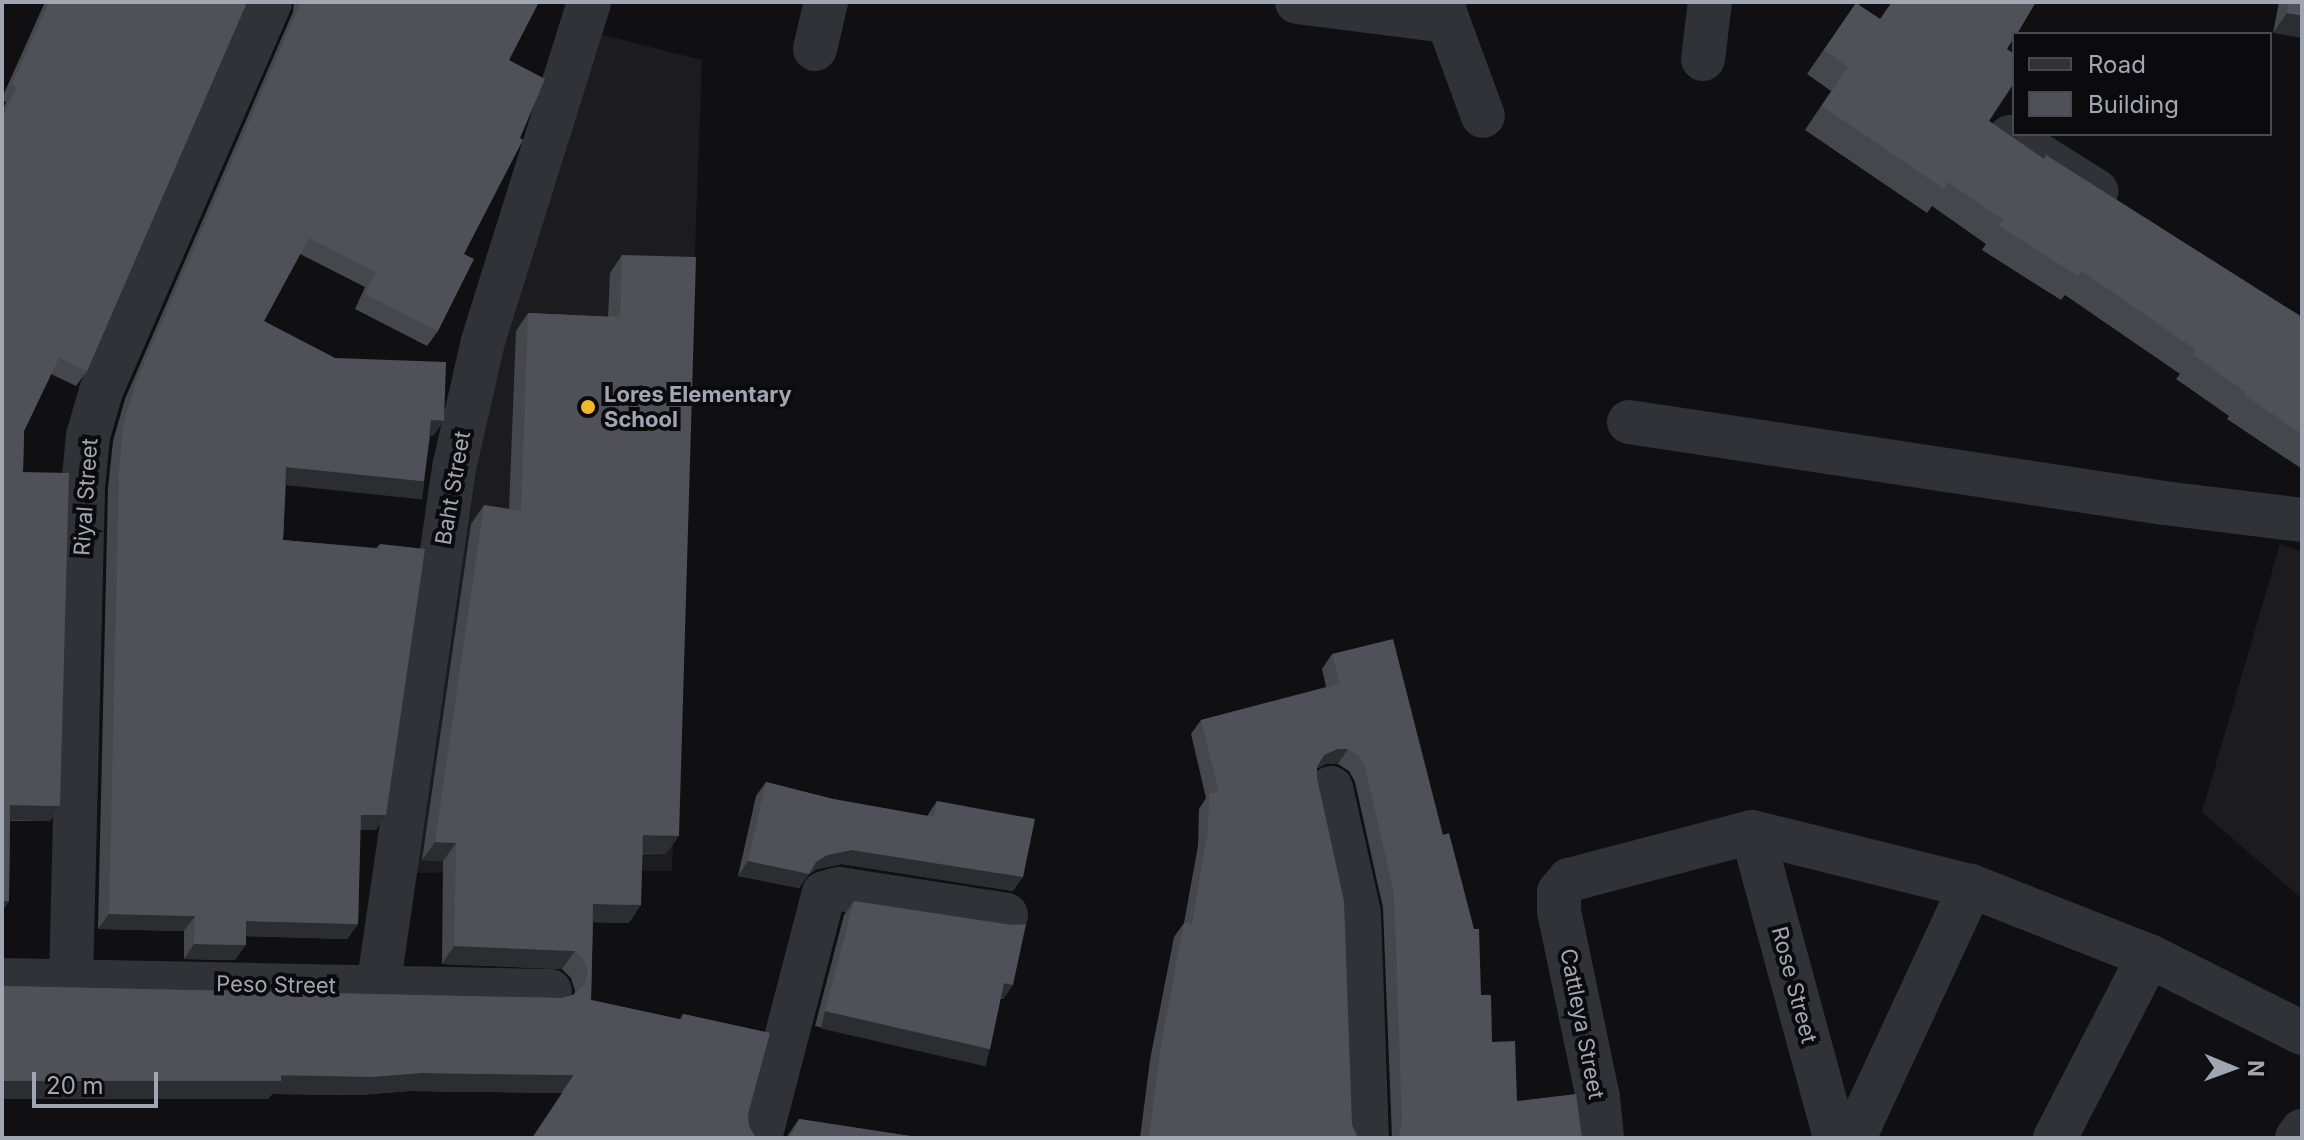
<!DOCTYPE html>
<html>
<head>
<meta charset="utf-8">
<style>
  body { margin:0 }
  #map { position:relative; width:2304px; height:1140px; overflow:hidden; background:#101012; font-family:Inter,sans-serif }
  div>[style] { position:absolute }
  .built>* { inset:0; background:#1c1c1f }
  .minor>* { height:44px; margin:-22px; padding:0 22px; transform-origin:22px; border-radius:22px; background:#313237 }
  .wall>* { inset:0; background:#46474d }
  .shaded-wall>* { inset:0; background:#2c2d31; transform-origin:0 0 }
  .building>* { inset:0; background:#505158 }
  .dots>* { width:22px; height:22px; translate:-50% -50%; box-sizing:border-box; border:4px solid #0b0b0d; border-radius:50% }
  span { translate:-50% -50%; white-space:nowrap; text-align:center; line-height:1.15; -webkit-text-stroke:8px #0b0b0d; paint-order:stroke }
  .poi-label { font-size:22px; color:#a1a6b3; font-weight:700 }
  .left { translate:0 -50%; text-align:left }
  .street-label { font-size:22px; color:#a1a6b3 }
  .frame { position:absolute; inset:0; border:4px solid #a1a6b3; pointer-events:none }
  .legend { position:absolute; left:2012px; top:32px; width:260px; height:104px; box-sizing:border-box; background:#0b0b0d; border:2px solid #47494f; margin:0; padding:10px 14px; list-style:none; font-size:24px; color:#a1a6b3 }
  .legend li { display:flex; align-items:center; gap:16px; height:40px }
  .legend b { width:40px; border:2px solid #47494f }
  .north { position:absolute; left:2192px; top:1028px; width:80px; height:80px; -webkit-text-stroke:6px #0b0b0d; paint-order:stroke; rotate:91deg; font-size:22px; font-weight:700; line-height:32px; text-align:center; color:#a1a6b3 }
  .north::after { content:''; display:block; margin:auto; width:28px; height:36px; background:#a1a6b3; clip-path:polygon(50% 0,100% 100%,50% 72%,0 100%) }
  .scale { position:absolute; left:32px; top:1072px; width:126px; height:36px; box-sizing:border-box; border:4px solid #a1a6b3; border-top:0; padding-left:10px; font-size:24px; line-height:28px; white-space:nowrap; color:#a1a6b3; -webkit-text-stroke:6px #0b0b0d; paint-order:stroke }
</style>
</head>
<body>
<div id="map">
  <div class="built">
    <div style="clip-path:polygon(599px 34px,702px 60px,672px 871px,413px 873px,472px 472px,501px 342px)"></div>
    <div style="clip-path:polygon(2280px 544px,2302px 552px,2302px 899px,2202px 812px)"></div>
  </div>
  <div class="minor">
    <div style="left:1297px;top:2px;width:152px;rotate:7.2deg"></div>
    <div style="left:1448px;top:21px;width:20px;rotate:-108deg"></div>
    <div style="left:1448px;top:21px;width:101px;rotate:69.8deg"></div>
    <div style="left:815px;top:49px;width:48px;rotate:-76.8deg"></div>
    <div style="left:1703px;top:59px;width:57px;rotate:-83deg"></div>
    <div style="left:2010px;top:137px;width:102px;rotate:32.1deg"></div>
    <div style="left:1629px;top:422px;width:541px;rotate:8.61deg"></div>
    <div style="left:2164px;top:503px;width:139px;rotate:7deg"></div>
    <div style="left:1331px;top:788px;width:128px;rotate:77.4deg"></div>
    <div style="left:1359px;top:913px;width:225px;rotate:88deg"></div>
    <div style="left:1752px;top:832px;width:317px;rotate:74.8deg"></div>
    <div style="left:2px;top:980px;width:548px;rotate:1.15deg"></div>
    <div style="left:71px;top:981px;width:494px;rotate:-88.6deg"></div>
    <div style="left:83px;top:487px;width:51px;rotate:-84.4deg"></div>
    <div style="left:88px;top:436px;width:47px;rotate:-73.9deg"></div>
    <div style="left:101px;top:391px;width:424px;rotate:-66.5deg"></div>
    <div style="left:378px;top:988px;width:526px;rotate:-81.68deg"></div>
    <div style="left:454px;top:468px;width:130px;rotate:-77.1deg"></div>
    <div style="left:483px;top:341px;width:355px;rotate:-72.6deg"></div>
    <div style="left:760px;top:1138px;width:253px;rotate:-75.4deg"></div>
    <div style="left:824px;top:893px;width:16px;rotate:-15deg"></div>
    <div style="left:839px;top:889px;width:169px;rotate:8.8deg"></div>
    <div style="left:1602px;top:1138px;width:40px;rotate:-95.7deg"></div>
    <div style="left:1598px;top:1098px;width:191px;rotate:-101.8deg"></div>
    <div style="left:1559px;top:911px;width:19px;rotate:-90deg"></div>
    <div style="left:1559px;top:892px;width:16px;rotate:-50deg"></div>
    <div style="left:1569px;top:880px;width:189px;rotate:-14.7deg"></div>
    <div style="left:1752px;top:832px;width:226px;rotate:13.9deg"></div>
    <div style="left:1971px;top:886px;width:191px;rotate:21.5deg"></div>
    <div style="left:2149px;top:956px;width:171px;rotate:26.7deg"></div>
    <div style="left:1854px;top:1138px;width:278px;rotate:-65.1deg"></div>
    <div style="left:2055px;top:1138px;width:205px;rotate:-62.7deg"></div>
    <div style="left:2297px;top:1138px;width:9px;rotate:-54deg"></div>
  </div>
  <div class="wall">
    <div style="clip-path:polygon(45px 2px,247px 2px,87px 371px,76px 386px,51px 374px,24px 431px,23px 472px,60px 806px,50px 821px,10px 821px,9px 901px,2px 911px,2px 111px,6px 102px,2px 100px,2px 98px)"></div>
    <div style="clip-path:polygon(294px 2px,534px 2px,509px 60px,464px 254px,438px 331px,427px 346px,355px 309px,365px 287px,300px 254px,264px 321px,433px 436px,430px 436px,424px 481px,414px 496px,286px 483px,283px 540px,376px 548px,380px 544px,376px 830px,360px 830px,358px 924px,347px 939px,246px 936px,235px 960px,184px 959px,184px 931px,98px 929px,108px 489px,113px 441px,125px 399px,293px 12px)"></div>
    <div style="clip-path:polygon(2279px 2px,2302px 2px,2273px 33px)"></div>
    <div style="clip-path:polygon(1856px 3px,1880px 19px,2007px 49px,1989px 121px,2044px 159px,2302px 317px,2302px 469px,2227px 419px,2229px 416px,2176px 379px,2180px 374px,2065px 295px,2061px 300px,1982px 250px,1986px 244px,1932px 206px,1927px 213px,1805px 130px,1831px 91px,1807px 74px)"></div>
    <div style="clip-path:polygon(622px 255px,666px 854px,642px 854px,629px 923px,593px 922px,591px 1000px,680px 1019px,683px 1014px,770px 1033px,561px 1093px,409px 1091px,359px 1095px,272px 1094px,268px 1099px,2px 1099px,2px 986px,562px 998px,574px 995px,575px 991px,571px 978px,562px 969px,442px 964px,443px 861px,422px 860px,471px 524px,484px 505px,509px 509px,516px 331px,528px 313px,608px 317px,610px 273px)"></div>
    <div style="clip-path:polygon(1332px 654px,1481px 995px,1492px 1042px,1517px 1101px,1582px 1138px,1392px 1138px,1383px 908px,1355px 782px,1349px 771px,1338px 764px,1326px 764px,1317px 768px,1317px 778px,1352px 1125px,1358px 1138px,1140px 1138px,1150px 1060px,1174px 937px,1184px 923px,1198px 846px,1199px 809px,1206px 798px,1191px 734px,1201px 720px,1326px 687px,1322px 669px)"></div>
    <div style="clip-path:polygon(766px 782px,833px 799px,927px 816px,937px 801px,1013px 891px,842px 864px,817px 869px,809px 874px,799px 888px,738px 876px,756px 796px)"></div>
    <div style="clip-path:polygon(854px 901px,1013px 985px,1003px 999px,1000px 999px,990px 1049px,980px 1063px,815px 1026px,844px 915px)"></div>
    <div style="clip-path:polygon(799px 1119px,923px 1138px,786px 1138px)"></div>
  </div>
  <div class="shaded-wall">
    <div style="clip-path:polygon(2287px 13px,2302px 16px,2302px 38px,2273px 33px)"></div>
    <div style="clip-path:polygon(431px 420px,444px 421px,433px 436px,421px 435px)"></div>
    <div style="left:286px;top:467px;width:139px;height:18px;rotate:6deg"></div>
    <div style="clip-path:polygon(1337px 749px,1348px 749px,1338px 764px,1326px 764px,1314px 770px,1324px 755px)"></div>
    <div style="clip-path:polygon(10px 805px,60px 806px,50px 821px,2px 820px)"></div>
    <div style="clip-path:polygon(361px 815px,386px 815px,376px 830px,350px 830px)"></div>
    <div style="clip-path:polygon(643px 835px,679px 836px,666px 854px,630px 853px)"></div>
    <div style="clip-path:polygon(435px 842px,456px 843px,443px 861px,422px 860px)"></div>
    <div style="clip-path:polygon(852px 850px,1023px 877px,1013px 891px,842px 864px,817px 869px,809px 874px,799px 888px,738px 876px,748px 861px,816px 862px,827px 855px)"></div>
    <div style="clip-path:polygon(2px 901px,9px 901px,2px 911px)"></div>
    <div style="clip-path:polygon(593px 904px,641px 905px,629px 923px,580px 922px)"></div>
    <div style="clip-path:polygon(109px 914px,195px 916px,184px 931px,98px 929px)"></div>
    <div style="clip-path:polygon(246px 921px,358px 924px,347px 939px,236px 936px)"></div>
    <div style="clip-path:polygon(194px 944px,246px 945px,235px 960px,184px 959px)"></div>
    <div style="clip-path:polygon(454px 946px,575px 951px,562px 969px,442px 964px)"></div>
    <div style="clip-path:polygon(1004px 983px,1013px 985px,1003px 999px,994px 997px)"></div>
    <div style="left:825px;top:1011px;width:169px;height:18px;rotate:13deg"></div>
    <div style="clip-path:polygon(422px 1073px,574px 1075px,561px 1093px,409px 1091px,359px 1095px,272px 1094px,268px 1099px,2px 1099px,2px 1081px)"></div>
  </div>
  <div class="building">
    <div style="clip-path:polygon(49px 2px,247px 2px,87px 371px,59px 358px,24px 431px,23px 472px,69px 473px,60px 806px,10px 805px,9px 901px,2px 901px,2px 118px,17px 87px,12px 84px)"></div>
    <div style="clip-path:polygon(301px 2px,534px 2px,538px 4px,509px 60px,545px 79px,520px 138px,523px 140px,464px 254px,474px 259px,438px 331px,365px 294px,376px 272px,309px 238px,264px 321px,335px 358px,446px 362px,444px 421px,431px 420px,424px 481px,286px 467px,283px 540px,379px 549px,380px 544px,425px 549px,386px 815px,361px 815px,358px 924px,246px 921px,246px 945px,194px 944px,195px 916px,109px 914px,119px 473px,123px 426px,135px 384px)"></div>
    <div style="clip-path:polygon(1892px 2px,2036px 2px,2017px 34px,2014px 34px,2014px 38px,2007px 49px,2014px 54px,2014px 83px,1989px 121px,2044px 159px,2046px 155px,2302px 317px,2302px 434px,2244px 395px,2246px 392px,2193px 355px,2196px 350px,2082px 271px,2078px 276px,1999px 226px,2003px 220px,1948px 182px,1944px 189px,1822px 106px,1848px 67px,1824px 50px,1856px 3px,1880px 19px)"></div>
    <div style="clip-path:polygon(2289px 2px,2302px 2px,2302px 16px,2287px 13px)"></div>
    <div style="clip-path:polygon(622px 255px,696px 257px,679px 836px,643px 835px,641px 905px,593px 904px,591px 1000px,682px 1020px,683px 1014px,770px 1033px,748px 1114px,749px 1126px,756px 1138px,532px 1138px,574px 1075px,422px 1073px,372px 1077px,281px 1075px,281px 1081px,2px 1081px,2px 986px,562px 998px,575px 994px,584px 985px,588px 973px,584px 960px,575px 951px,454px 946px,456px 843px,435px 842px,484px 505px,521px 511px,528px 313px,620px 317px)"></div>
    <div style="clip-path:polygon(1393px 639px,1443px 835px,1449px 833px,1474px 929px,1479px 929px,1481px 995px,1491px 995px,1492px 1042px,1515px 1041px,1517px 1101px,1576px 1094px,1582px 1138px,1397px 1138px,1399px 1136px,1402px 1122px,1394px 893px,1365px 767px,1359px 756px,1348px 749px,1337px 749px,1324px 755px,1317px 767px,1317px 778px,1344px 901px,1352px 1125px,1358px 1138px,1149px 1138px,1161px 1045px,1184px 923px,1192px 924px,1208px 831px,1209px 794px,1219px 792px,1201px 720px,1340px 684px,1332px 654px)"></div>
    <div style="clip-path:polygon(766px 782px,833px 799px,934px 817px,937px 801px,1035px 819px,1023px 877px,852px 850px,827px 855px,816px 862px,809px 874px,748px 861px)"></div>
    <div style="clip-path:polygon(854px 901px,1012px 925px,1026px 924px,1013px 985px,1004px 983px,990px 1049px,825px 1011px)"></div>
    <div style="clip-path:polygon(799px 1119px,923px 1138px,790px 1138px)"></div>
  </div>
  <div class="dots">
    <div style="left:588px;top:407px;background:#f3b827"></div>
  </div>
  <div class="poi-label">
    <span class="left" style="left:604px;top:407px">Lores Elementary<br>School</span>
  </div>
  <div class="street-label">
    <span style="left:453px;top:488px;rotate:-80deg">Baht Street</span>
    <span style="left:86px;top:497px;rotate:-86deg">Riyal Street</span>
    <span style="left:276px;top:985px;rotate:1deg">Peso Street</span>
    <span style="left:1794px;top:985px;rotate:75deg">Rose Street</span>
    <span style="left:1582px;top:1024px;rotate:79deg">Cattleya Street</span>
  </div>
  <div class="frame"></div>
  <ul class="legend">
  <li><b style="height:10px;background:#313237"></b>Road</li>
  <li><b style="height:22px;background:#505158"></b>Building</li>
  </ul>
  <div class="north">N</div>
  <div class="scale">20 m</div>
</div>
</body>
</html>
